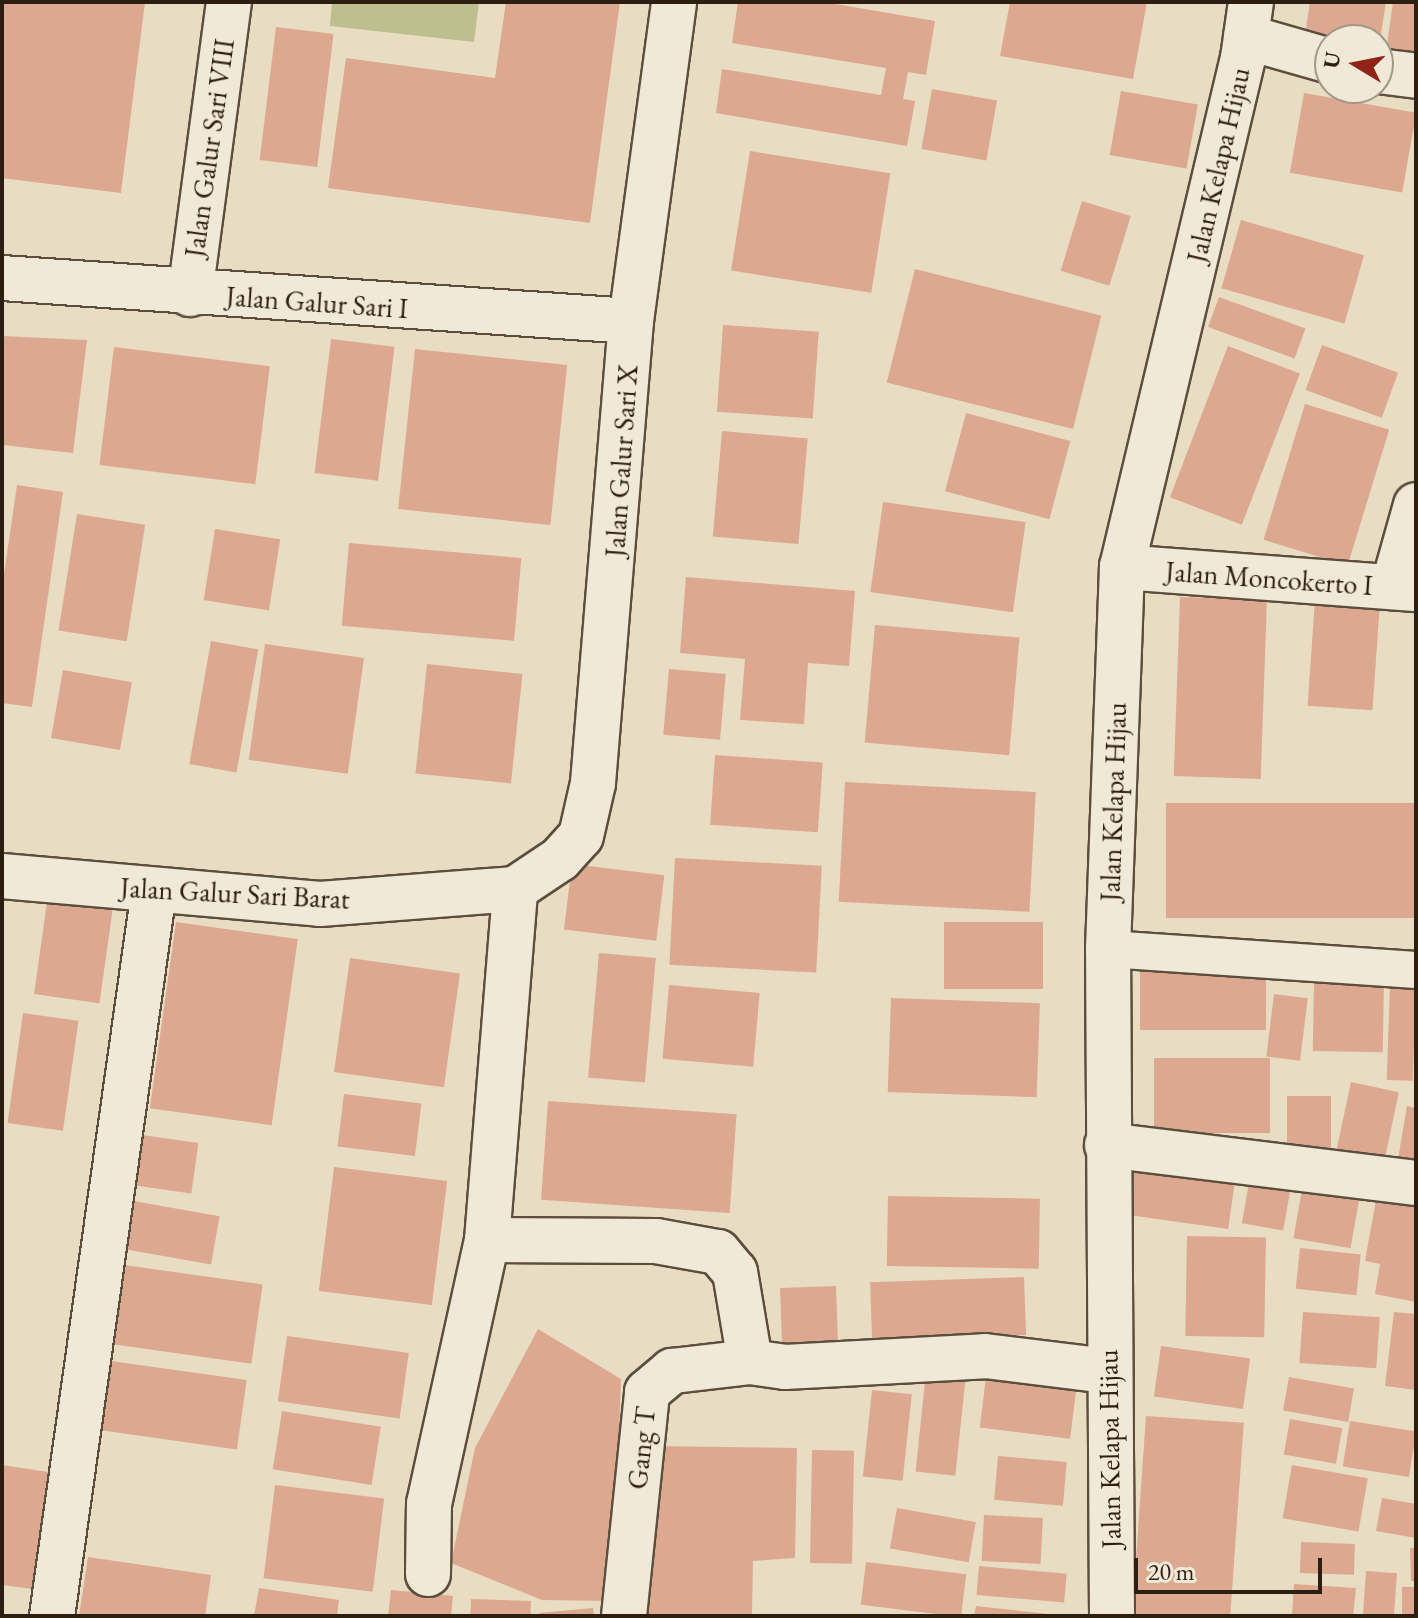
<!DOCTYPE html>
<html>
<head>
<meta charset="utf-8">
<style>
  body { margin:0 }
  #map { position:relative; width:1418px; height:1618px; overflow:hidden; background:#e8ddc2; font-family:"EB Garamond",serif }
  div>[style] { position:absolute }
  .green>* { inset:0; background:#bdbf8e }
  .building>* { inset:0; background:#dca890; transform-origin:0 0 }
  .roads { filter:drop-shadow(2px 0 #5b4e3c) drop-shadow(-2px 0 #5b4e3c) drop-shadow(0 2px #5b4e3c) drop-shadow(0 -2px #5b4e3c) }
  .service>* { height:36px; margin:-18px; padding:0 18px; transform-origin:18px; border-radius:18px; background:#f0e9d7 }
  .minor>* { height:44px; margin:-22px; padding:0 22px; transform-origin:22px; border-radius:22px; background:#f0e9d7 }
  span { translate:-50% -50%; white-space:nowrap; text-align:center; line-height:1.15; -webkit-text-stroke:6px #f0e9d7; paint-order:stroke }
  .street-label { font-size:28px; color:#2c1e10 }
  .frame { position:absolute; inset:0; border:4px solid #2c1e10; pointer-events:none }
  .north { position:absolute; left:1314px; top:24px; width:80px; height:80px; box-sizing:border-box; background:#f0e9d7; border:2px solid #a29887; border-radius:50%; rotate:280deg; font-size:22px; font-weight:700; line-height:32px; text-align:center; color:#2c1e10 }
  .north::after { content:''; display:block; margin:auto; width:28px; height:36px; background:#8f2418; clip-path:polygon(50% 0,100% 100%,50% 72%,0 100%) }
  .scale { position:absolute; left:1134px; top:1558px; width:188px; height:36px; box-sizing:border-box; border:4px solid #2c1e10; border-top:0; padding-left:10px; font-size:24px; line-height:28px; white-space:nowrap; color:#2c1e10; -webkit-text-stroke:6px #f0e9d7; paint-order:stroke }
</style>
</head>
<body>
<div id="map">
  <div class="green">
    <div style="clip-path:polygon(332px 2px,479px 2px,474px 42px,330px 26px)"></div>
  </div>
  <div class="building">
    <div style="clip-path:polygon(2px 2px,145px 2px,121px 193px,2px 178px)"></div>
    <div style="clip-path:polygon(506px 2px,620px 2px,590px 223px,328px 188px,346px 58px,495px 78px)"></div>
    <div style="clip-path:polygon(738px 2px,824px 2px,935px 21px,926px 75px,908px 72px,903px 99px,915px 101px,907px 146px,716px 113px,722px 69px,881px 95px,886px 68px,732px 43px)"></div>
    <div style="clip-path:polygon(1010px 2px,1147px 2px,1133px 79px,1000px 56px)"></div>
    <div style="clip-path:polygon(1310px 2px,1386px 2px,1380px 40px,1305px 35px)"></div>
    <div style="clip-path:polygon(1393px 2px,1416px 2px,1416px 63px,1385px 59px)"></div>
    <div style="left:276px;top:27px;width:58px;height:134px;rotate:7deg"></div>
    <div style="left:932px;top:89px;width:66px;height:61px;rotate:10deg"></div>
    <div style="left:1121px;top:91px;width:78px;height:65px;rotate:10deg"></div>
    <div style="left:1304px;top:93px;width:114px;height:81px;rotate:10deg"></div>
    <div style="left:750px;top:151px;width:142px;height:121px;rotate:9deg"></div>
    <div style="left:1082px;top:201px;width:51px;height:73px;rotate:17deg"></div>
    <div style="left:1241px;top:220px;width:128px;height:71px;rotate:16deg"></div>
    <div style="left:915px;top:269px;width:192px;height:117px;rotate:14deg"></div>
    <div style="left:1219px;top:297px;width:92px;height:32px;rotate:20deg"></div>
    <div style="left:723px;top:325px;width:96px;height:87px;rotate:4deg"></div>
    <div style="clip-path:polygon(2px 336px,87px 340px,73px 453px,2px 445px)"></div>
    <div style="left:331px;top:339px;width:64px;height:135px;rotate:7deg"></div>
    <div style="left:1322px;top:345px;width:81px;height:48px;rotate:20deg"></div>
    <div style="left:1228px;top:346px;width:77px;height:162px;rotate:21deg"></div>
    <div style="left:114px;top:347px;width:157px;height:119px;rotate:7deg"></div>
    <div style="left:415px;top:349px;width:153px;height:161px;rotate:6deg"></div>
    <div style="left:1305px;top:404px;width:88px;height:142px;rotate:17deg"></div>
    <div style="left:966px;top:413px;width:108px;height:81px;rotate:15deg"></div>
    <div style="left:722px;top:431px;width:86px;height:106px;rotate:5deg"></div>
    <div style="clip-path:polygon(17px 485px,63px 492px,32px 707px,2px 703px,2px 588px)"></div>
    <div style="left:883px;top:502px;width:144px;height:91px;rotate:8deg"></div>
    <div style="left:77px;top:514px;width:69px;height:118px;rotate:9deg"></div>
    <div style="left:215px;top:529px;width:66px;height:72px;rotate:9deg"></div>
    <div style="left:349px;top:543px;width:173px;height:83px;rotate:5deg"></div>
    <div style="clip-path:polygon(686px 577px,855px 591px,849px 666px,808px 663px,804px 724px,740px 720px,745px 659px,680px 653px)"></div>
    <div style="left:1180px;top:597px;width:87px;height:179px;rotate:2deg"></div>
    <div style="left:1315px;top:600px;width:65px;height:106px;rotate:4deg"></div>
    <div style="left:875px;top:625px;width:145px;height:118px;rotate:5deg"></div>
    <div style="left:211px;top:641px;width:48px;height:125px;rotate:10deg"></div>
    <div style="left:265px;top:644px;width:100px;height:117px;rotate:8deg"></div>
    <div style="left:427px;top:664px;width:96px;height:110px;rotate:6deg"></div>
    <div style="left:669px;top:669px;width:57px;height:66px;rotate:5deg"></div>
    <div style="left:63px;top:670px;width:70px;height:69px;rotate:10deg"></div>
    <div style="left:715px;top:755px;width:108px;height:70px;rotate:4deg"></div>
    <div style="left:845px;top:782px;width:191px;height:120px;rotate:3deg"></div>
    <div style="left:1416px;top:803px;width:115px;height:250px;rotate:90deg"></div>
    <div style="left:675px;top:858px;width:147px;height:107px;rotate:3deg"></div>
    <div style="left:572px;top:864px;width:93px;height:66px;rotate:7deg"></div>
    <div style="left:48px;top:895px;width:66px;height:100px;rotate:8deg"></div>
    <div style="left:176px;top:922px;width:123px;height:188px;rotate:8deg"></div>
    <div style="left:944px;top:922px;width:99px;height:67px"></div>
    <div style="left:599px;top:953px;width:57px;height:125px;rotate:5deg"></div>
    <div style="left:350px;top:958px;width:111px;height:115px;rotate:8deg"></div>
    <div style="left:1140px;top:963px;width:126px;height:67px"></div>
    <div style="left:1314px;top:980px;width:70px;height:71px;rotate:1deg"></div>
    <div style="left:669px;top:985px;width:91px;height:74px;rotate:5deg"></div>
    <div style="left:1390px;top:985px;width:26px;height:95px;rotate:2deg"></div>
    <div style="left:1274px;top:994px;width:34px;height:63px;rotate:7deg"></div>
    <div style="left:891px;top:998px;width:149px;height:94px;rotate:2deg"></div>
    <div style="left:23px;top:1013px;width:56px;height:111px;rotate:8deg"></div>
    <div style="left:1154px;top:1058px;width:116px;height:75px"></div>
    <div style="left:1351px;top:1082px;width:49px;height:86px;rotate:12deg"></div>
    <div style="left:344px;top:1094px;width:78px;height:53px;rotate:7deg"></div>
    <div style="left:1287px;top:1096px;width:44px;height:66px"></div>
    <div style="left:548px;top:1101px;width:189px;height:99px;rotate:4deg"></div>
    <div style="clip-path:polygon(1407px 1106px,1416px 1108px,1416px 1174px,1396px 1171px)"></div>
    <div style="left:142px;top:1135px;width:57px;height:51px;rotate:8deg"></div>
    <div style="left:1132px;top:1166px;width:104px;height:49px;rotate:8deg"></div>
    <div style="left:334px;top:1167px;width:114px;height:125px;rotate:7deg"></div>
    <div style="left:1250px;top:1177px;width:42px;height:47px;rotate:10deg"></div>
    <div style="left:1303px;top:1184px;width:58px;height:55px;rotate:10deg"></div>
    <div style="left:888px;top:1196px;width:152px;height:70px;rotate:1deg"></div>
    <div style="left:128px;top:1200px;width:93px;height:49px;rotate:10deg"></div>
    <div style="clip-path:polygon(1376px 1200px,1416px 1207px,1416px 1302px,1375px 1294px,1380px 1264px,1365px 1261px)"></div>
    <div style="left:1187px;top:1236px;width:79px;height:100px;rotate:1deg"></div>
    <div style="left:1300px;top:1248px;width:61px;height:41px;rotate:6deg"></div>
    <div style="left:117px;top:1264px;width:147px;height:80px;rotate:8deg"></div>
    <div style="left:1024px;top:1277px;width:58px;height:154px;rotate:88deg"></div>
    <div style="left:836px;top:1286px;width:59px;height:56px;rotate:88deg"></div>
    <div style="left:1303px;top:1312px;width:77px;height:51px;rotate:4deg"></div>
    <div style="clip-path:polygon(1394px 1312px,1416px 1314px,1416px 1390px,1385px 1386px)"></div>
    <div style="clip-path:polygon(538px 1329px,621px 1379px,613px 1601px,542px 1600px,451px 1563px,475px 1448px)"></div>
    <div style="left:287px;top:1336px;width:123px;height:66px;rotate:8deg"></div>
    <div style="left:1161px;top:1346px;width:90px;height:51px;rotate:8deg"></div>
    <div style="left:111px;top:1361px;width:137px;height:70px;rotate:8deg"></div>
    <div style="left:926px;top:1372px;width:40px;height:100px;rotate:6deg"></div>
    <div style="left:986px;top:1377px;width:91px;height:51px;rotate:7deg"></div>
    <div style="left:1289px;top:1377px;width:66px;height:34px;rotate:10deg"></div>
    <div style="left:872px;top:1390px;width:40px;height:87px;rotate:6deg"></div>
    <div style="left:282px;top:1411px;width:100px;height:59px;rotate:9deg"></div>
    <div style="left:1146px;top:1416px;width:98px;height:200px;rotate:4deg"></div>
    <div style="left:1290px;top:1419px;width:53px;height:36px;rotate:10deg"></div>
    <div style="left:1350px;top:1421px;width:67px;height:46px;rotate:9deg"></div>
    <div style="clip-path:polygon(651px 1446px,797px 1448px,795px 1558px,753px 1561px,752px 1616px,649px 1616px)"></div>
    <div style="left:812px;top:1450px;width:42px;height:113px;rotate:1deg"></div>
    <div style="left:998px;top:1456px;width:69px;height:44px;rotate:5deg"></div>
    <div style="clip-path:polygon(2px 1465px,48px 1472px,33px 1589px,2px 1585px)"></div>
    <div style="left:1292px;top:1465px;width:77px;height:54px;rotate:10deg"></div>
    <div style="left:275px;top:1485px;width:110px;height:94px;rotate:7deg"></div>
    <div style="clip-path:polygon(1382px 1498px,1416px 1504px,1416px 1538px,1376px 1531px)"></div>
    <div style="left:897px;top:1508px;width:80px;height:41px;rotate:10deg"></div>
    <div style="left:984px;top:1515px;width:59px;height:46px;rotate:3deg"></div>
    <div style="left:1301px;top:1542px;width:54px;height:31px;rotate:2deg"></div>
    <div style="clip-path:polygon(1410px 1548px,1416px 1548px,1416px 1581px,1411px 1581px)"></div>
    <div style="clip-path:polygon(88px 1557px,211px 1575px,205px 1616px,79px 1616px)"></div>
    <div style="left:866px;top:1562px;width:101px;height:43px;rotate:7deg"></div>
    <div style="left:979px;top:1566px;width:88px;height:29px;rotate:5deg"></div>
    <div style="left:1366px;top:1571px;width:31px;height:45px;rotate:4deg"></div>
    <div style="clip-path:polygon(1294px 1584px,1356px 1588px,1353px 1616px,1292px 1616px)"></div>
    <div style="left:1402px;top:1587px;width:14px;height:29px"></div>
    <div style="clip-path:polygon(259px 1588px,339px 1600px,337px 1616px,254px 1616px)"></div>
    <div style="clip-path:polygon(391px 1590px,453px 1596px,451px 1616px,388px 1616px)"></div>
    <div style="left:471px;top:1599px;width:60px;height:17px;rotate:2deg"></div>
    <div style="clip-path:polygon(976px 1606px,1049px 1614px,1049px 1616px,974px 1616px)"></div>
    <div style="clip-path:polygon(593px 1608px,594px 1616px,540px 1616px,539px 1613px)"></div>
  </div>
  <div class="roads">
    <div class="service">
      <div style="left:1108px;top:949px;width:309px;rotate:3.9deg"></div>
    </div>
    <div class="minor">
      <div style="left:1246px;top:37px;width:87px;rotate:15.9deg"></div>
      <div style="left:1378px;top:71px;width:38px;rotate:7deg"></div>
      <div style="left:2px;top:278px;width:630px;rotate:3.91deg"></div>
      <div style="left:190px;top:294px;width:295px;rotate:-82.4deg"></div>
      <div style="left:1122px;top:567px;width:295px;rotate:4.3deg"></div>
      <div style="left:1393px;top:587px;width:85px;rotate:-74.3deg"></div>
      <div style="left:2px;top:876px;width:319px;rotate:5deg"></div>
      <div style="left:320px;top:904px;width:196px;rotate:-4.4deg"></div>
      <div style="left:515px;top:889px;width:54px;rotate:-33.7deg"></div>
      <div style="left:560px;top:859px;width:31px;rotate:-48deg"></div>
      <div style="left:581px;top:836px;width:54px;rotate:-77.2deg"></div>
      <div style="left:593px;top:783px;width:464px;rotate:-85.3deg"></div>
      <div style="left:631px;top:321px;width:322px;rotate:-82.3deg"></div>
      <div style="left:1107px;top:1145px;width:311px;rotate:7deg"></div>
      <div style="left:487px;top:1240px;width:169px;rotate:0.3deg"></div>
      <div style="left:656px;top:1241px;width:63px;rotate:10.1deg"></div>
      <div style="left:718px;top:1252px;width:26px;rotate:50deg"></div>
      <div style="left:735px;top:1272px;width:91px;rotate:80.5deg"></div>
      <div style="left:750px;top:1362px;width:35px;rotate:8deg"></div>
      <div style="left:785px;top:1367px;width:200px;rotate:-3.1deg"></div>
      <div style="left:985px;top:1356px;width:124px;rotate:7deg"></div>
      <div style="left:428px;top:1574px;width:70px;rotate:-89.2deg"></div>
      <div style="left:429px;top:1504px;width:270px;rotate:-77.6deg"></div>
      <div style="left:487px;top:1240px;width:352px;rotate:-85.4deg"></div>
      <div style="left:52px;top:1616px;width:733px;rotate:-82deg"></div>
      <div style="left:624px;top:1616px;width:225px;rotate:-84.1deg"></div>
      <div style="left:647px;top:1392px;width:33px;rotate:-40deg"></div>
      <div style="left:672px;top:1371px;width:79px;rotate:-6.6deg"></div>
      <div style="left:1112px;top:1616px;width:667px;rotate:-90.34deg"></div>
      <div style="left:1108px;top:949px;width:382px;rotate:-87.9deg"></div>
      <div style="left:1122px;top:567px;width:523px;rotate:-76.63deg"></div>
      <div style="left:1243px;top:58px;width:57px;rotate:-81.9deg"></div>
    </div>
  </div>
  <div class="street-label">
    <span style="left:209px;top:148px;rotate:-82deg">Jalan Galur Sari VIII</span>
    <span style="left:1218px;top:165px;rotate:-77deg">Jalan Kelapa Hijau</span>
    <span style="left:317px;top:302px;rotate:4deg">Jalan Galur Sari I</span>
    <span style="left:621px;top:461px;rotate:-86deg">Jalan Galur Sari X</span>
    <span style="left:1269px;top:578px;rotate:4deg">Jalan Moncokerto I</span>
    <span style="left:1113px;top:802px;rotate:-88deg">Jalan Kelapa Hijau</span>
    <span style="left:235px;top:893px;rotate:3deg">Jalan Galur Sari Barat</span>
    <span style="left:641px;top:1448px;rotate:-84deg">Gang T</span>
    <span style="left:1109px;top:1449px;rotate:-91deg">Jalan Kelapa Hijau</span>
  </div>
  <div class="frame"></div>
  <div class="north">U</div>
  <div class="scale">20 m</div>
</div>
</body>
</html>
